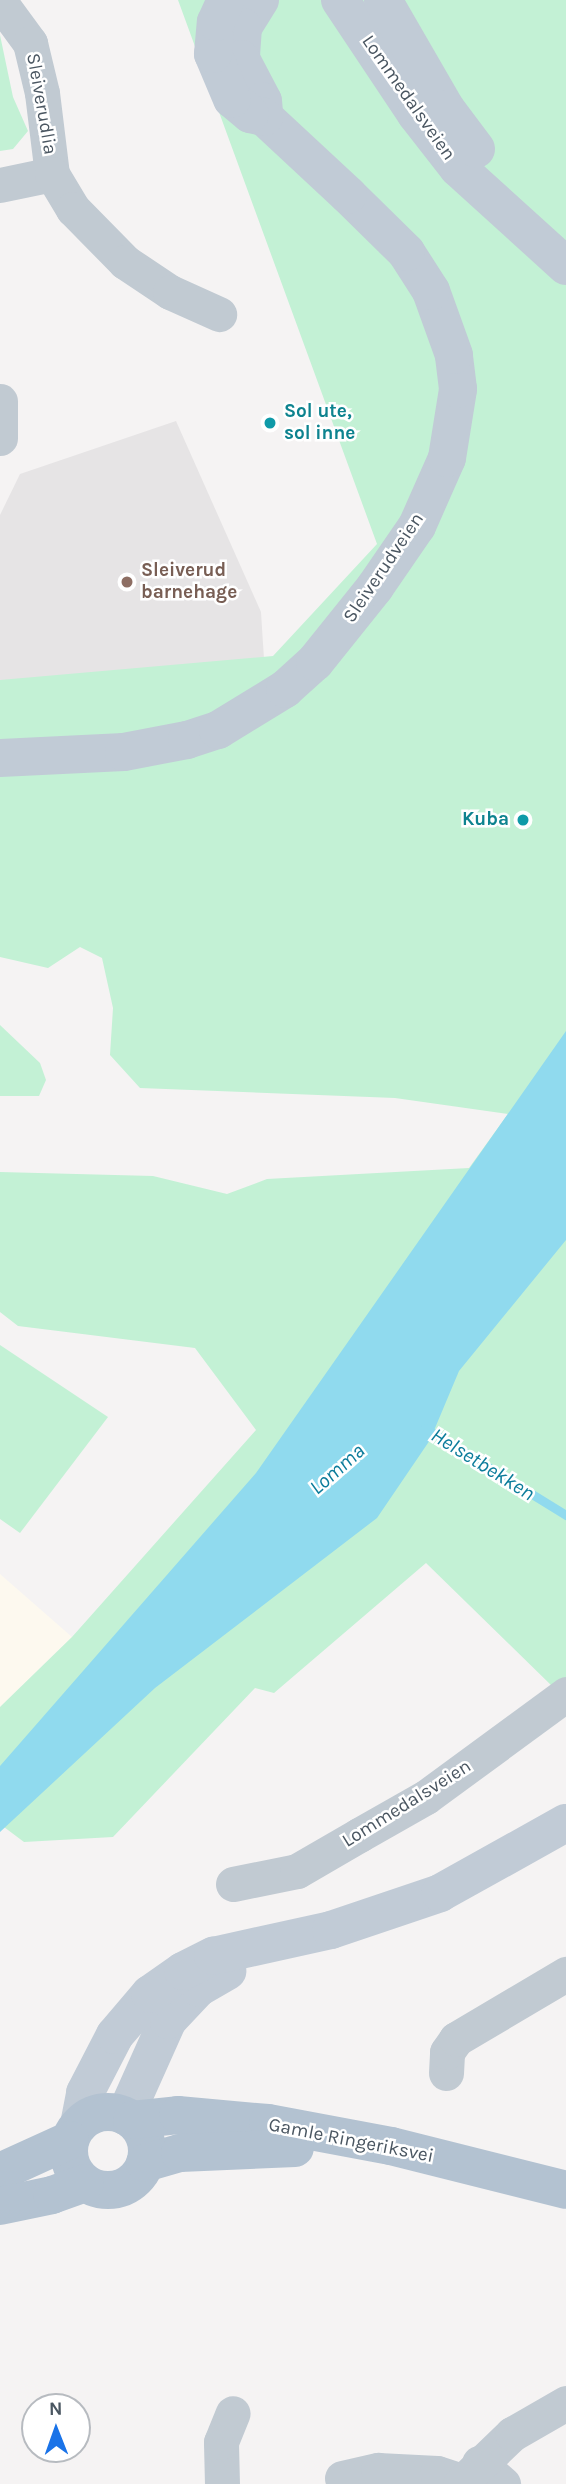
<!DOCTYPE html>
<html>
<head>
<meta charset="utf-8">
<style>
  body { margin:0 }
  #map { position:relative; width:566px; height:2484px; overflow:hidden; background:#f5f3f3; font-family:Karla,sans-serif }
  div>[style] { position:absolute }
  .commercial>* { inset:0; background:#fdf9ef }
  .education>* { inset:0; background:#e6e4e5 }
  .green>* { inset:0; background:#c3f1d5 }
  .water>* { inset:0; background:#90daee }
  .stream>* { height:9px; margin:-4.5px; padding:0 4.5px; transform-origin:4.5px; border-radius:4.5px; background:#90daee }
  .street>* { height:35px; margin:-17.5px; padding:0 17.5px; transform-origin:17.5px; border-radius:17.5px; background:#c1cad2 }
  .secondary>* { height:38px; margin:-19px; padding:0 19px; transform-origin:19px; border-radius:19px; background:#c1cbd6 }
  .primary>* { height:38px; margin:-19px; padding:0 19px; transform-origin:19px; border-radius:19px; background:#b3c2d1 }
  .primary>.ring { margin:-19px; padding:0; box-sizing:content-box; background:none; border:38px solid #b3c2d1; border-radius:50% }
  .dots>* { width:19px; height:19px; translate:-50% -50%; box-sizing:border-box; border:4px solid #fff; border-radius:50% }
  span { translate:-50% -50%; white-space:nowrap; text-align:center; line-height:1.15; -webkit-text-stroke:5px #fff; paint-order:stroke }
  .street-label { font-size:19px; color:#4a5661 }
  .culture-label { font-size:19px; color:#0d838f; font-weight:700 }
  .left { translate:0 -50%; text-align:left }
  .right { translate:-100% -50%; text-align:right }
  .education-label { font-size:19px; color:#785e54; font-weight:700 }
  .water-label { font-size:21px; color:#0c7c9b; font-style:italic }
  .north { position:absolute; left:21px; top:2393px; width:70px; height:70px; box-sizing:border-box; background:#fff; border:2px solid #b7bbc0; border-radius:50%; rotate:359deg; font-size:19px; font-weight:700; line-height:28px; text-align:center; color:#4a5661 }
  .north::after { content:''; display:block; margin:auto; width:24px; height:32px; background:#1a73e8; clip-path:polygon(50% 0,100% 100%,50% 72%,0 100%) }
</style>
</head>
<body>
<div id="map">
  <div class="commercial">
    <div style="clip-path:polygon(0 1574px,72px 1637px,0 1707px)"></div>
  </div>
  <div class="education">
    <div style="clip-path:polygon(176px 421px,261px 612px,265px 675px,0 738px,0 515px,20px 474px)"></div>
  </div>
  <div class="green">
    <div style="clip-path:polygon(178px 0,566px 0,566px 1679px,554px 1688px,426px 1563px,274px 1693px,255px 1688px,113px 1837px,24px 1842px,0 1824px,0 1707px,72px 1637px,256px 1430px,195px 1348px,18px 1326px,0 1312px,0 1172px,153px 1176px,227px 1194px,267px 1179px,469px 1168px,508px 1114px,395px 1098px,140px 1088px,110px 1055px,113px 1008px,102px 958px,80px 947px,48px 968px,0 957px,0 680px,273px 656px,377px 544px)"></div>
    <div style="clip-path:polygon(0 35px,13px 97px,28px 131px,13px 149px,0 151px)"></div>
    <div style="clip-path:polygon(0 1025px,40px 1063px,46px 1080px,39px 1096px,0 1096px)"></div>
    <div style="clip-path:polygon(0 1345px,108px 1417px,20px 1533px,0 1519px)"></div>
  </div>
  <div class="water">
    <div style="clip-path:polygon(566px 1031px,566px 1240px,459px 1371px,430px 1440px,377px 1518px,155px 1688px,0 1832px,0 1766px,256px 1473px)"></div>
  </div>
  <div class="stream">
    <div style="left:425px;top:1428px;width:166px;rotate:31.7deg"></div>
  </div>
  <div class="street">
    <div style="left:0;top:2px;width:51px;rotate:53.8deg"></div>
    <div style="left:30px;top:43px;width:51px;rotate:76.5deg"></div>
    <div style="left:42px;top:93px;width:82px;rotate:83deg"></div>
    <div style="left:0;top:185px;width:53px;rotate:-11.9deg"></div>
    <div style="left:52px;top:174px;width:41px;rotate:59deg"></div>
    <div style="left:73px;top:209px;width:74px;rotate:45.5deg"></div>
    <div style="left:125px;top:262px;width:54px;rotate:33.7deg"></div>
    <div style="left:170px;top:292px;width:54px;rotate:24.2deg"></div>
    <div style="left:0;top:401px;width:37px;rotate:90deg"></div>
    <div style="left:233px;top:1884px;width:65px;rotate:-11.5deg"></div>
    <div style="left:297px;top:1871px;width:72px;rotate:-30.1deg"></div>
    <div style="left:359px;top:1835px;width:77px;rotate:-29.6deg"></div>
    <div style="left:426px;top:1797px;width:174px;rotate:-36.3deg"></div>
    <div style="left:446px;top:2073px;width:21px;rotate:-87deg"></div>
    <div style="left:447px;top:2052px;width:16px;rotate:-55deg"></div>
    <div style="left:456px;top:2039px;width:128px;rotate:-30.6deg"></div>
    <div style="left:479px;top:2463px;width:32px;rotate:41deg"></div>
    <div style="left:342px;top:2478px;width:37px;rotate:-13deg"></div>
    <div style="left:378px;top:2470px;width:59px;rotate:2.9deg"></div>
    <div style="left:437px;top:2473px;width:25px;rotate:18deg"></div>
    <div style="left:222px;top:2484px;width:42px;rotate:-91.4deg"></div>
    <div style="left:221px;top:2442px;width:31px;rotate:-68deg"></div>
    <div style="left:460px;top:2484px;width:72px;rotate:-43.9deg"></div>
    <div style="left:512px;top:2434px;width:62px;rotate:-29.9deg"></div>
  </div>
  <div class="secondary">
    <div style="left:260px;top:0;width:32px;rotate:122deg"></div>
    <div style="left:243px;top:27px;width:32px;rotate:94deg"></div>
    <div style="left:241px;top:59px;width:47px;rotate:62.4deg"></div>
    <div style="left:263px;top:101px;width:11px;rotate:85deg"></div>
    <div style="left:340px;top:0;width:137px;rotate:56.3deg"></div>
    <div style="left:416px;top:114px;width:68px;rotate:52.1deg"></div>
    <div style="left:458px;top:168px;width:146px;rotate:42.2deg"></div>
    <div style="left:383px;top:0;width:126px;rotate:60deg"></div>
    <div style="left:446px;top:109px;width:50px;rotate:53.1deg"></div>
    <div style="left:0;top:758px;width:124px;rotate:-2.8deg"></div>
    <div style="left:124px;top:752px;width:64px;rotate:-10.8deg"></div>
    <div style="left:187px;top:740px;width:33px;rotate:-18deg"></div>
    <div style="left:218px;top:730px;width:79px;rotate:-31.5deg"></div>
    <div style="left:285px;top:689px;width:40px;rotate:-42deg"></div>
    <div style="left:315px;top:662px;width:96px;rotate:-51.3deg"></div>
    <div style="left:375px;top:587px;width:74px;rotate:-55.5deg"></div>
    <div style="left:417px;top:526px;width:74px;rotate:-66.2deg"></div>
    <div style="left:447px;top:458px;width:70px;rotate:-80.9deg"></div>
    <div style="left:458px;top:389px;width:34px;rotate:-97deg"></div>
    <div style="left:454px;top:355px;width:68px;rotate:-109.8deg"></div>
    <div style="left:431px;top:291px;width:46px;rotate:-122.7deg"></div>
    <div style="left:406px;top:252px;width:81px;rotate:-135.5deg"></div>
    <div style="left:348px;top:195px;width:115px;rotate:-137.1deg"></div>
    <div style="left:264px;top:117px;width:14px;rotate:-168deg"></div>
    <div style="left:250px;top:114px;width:23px;rotate:-140deg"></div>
    <div style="left:232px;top:99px;width:49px;rotate:-112.9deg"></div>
    <div style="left:213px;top:54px;width:32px;rotate:-85deg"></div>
    <div style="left:216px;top:22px;width:24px;rotate:-66deg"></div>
    <div style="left:125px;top:2116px;width:105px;rotate:-65.9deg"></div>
    <div style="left:168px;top:2020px;width:44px;rotate:-46.8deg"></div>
    <div style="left:198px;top:1988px;width:34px;rotate:-30deg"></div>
    <div style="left:79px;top:2125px;width:33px;rotate:-79deg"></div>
    <div style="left:85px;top:2093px;width:65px;rotate:-62.7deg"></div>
    <div style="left:115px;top:2035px;width:54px;rotate:-49.5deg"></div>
    <div style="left:150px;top:1994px;width:40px;rotate:-34.9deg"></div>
    <div style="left:183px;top:1971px;width:34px;rotate:-27deg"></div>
    <div style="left:213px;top:1956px;width:121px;rotate:-12.4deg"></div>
    <div style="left:331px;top:1930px;width:115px;rotate:-18.7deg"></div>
    <div style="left:440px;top:1893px;width:144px;rotate:-29.1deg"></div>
  </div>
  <div class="primary">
    <div class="ring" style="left:69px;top:2112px;width:40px;height:40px"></div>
    <div style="left:132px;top:2120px;width:46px;rotate:-6.2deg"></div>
    <div style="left:178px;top:2115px;width:90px;rotate:5.1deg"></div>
    <div style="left:268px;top:2123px;width:125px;rotate:10.6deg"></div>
    <div style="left:391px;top:2146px;width:180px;rotate:14.1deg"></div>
    <div style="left:145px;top:2163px;width:36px;rotate:-16deg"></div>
    <div style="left:180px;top:2153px;width:115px;rotate:-2.5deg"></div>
    <div style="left:0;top:2172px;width:77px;rotate:-24.6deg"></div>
    <div style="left:0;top:2206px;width:53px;rotate:-11.9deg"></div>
    <div style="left:52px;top:2195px;width:35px;rotate:-20deg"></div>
  </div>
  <div class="dots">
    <div style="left:270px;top:423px;background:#0f9aa8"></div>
    <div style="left:127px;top:582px;background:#8d6e63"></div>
    <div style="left:523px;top:820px;background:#0f9aa8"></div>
  </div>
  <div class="street-label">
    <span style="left:408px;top:98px;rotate:55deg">Lommedalsveien</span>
    <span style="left:41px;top:104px;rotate:80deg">Sleiverudlia</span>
    <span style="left:384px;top:568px;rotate:-56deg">Sleiverudveien</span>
    <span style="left:407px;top:1804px;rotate:-32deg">Lommedalsveien</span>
    <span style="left:351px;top:2141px;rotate:11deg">Gamle Ringeriksvei</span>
  </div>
  <div class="culture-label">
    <span class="left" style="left:284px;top:423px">Sol ute,<br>sol inne</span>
    <span class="right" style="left:509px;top:820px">Kuba</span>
  </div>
  <div class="education-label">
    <span class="left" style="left:141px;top:582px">Sleiverud<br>barnehage</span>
  </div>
  <div class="water-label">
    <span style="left:483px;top:1464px;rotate:32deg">Helsetbekken</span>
    <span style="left:337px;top:1469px;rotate:-41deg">Lomma</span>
  </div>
  <div class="north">N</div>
</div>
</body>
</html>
